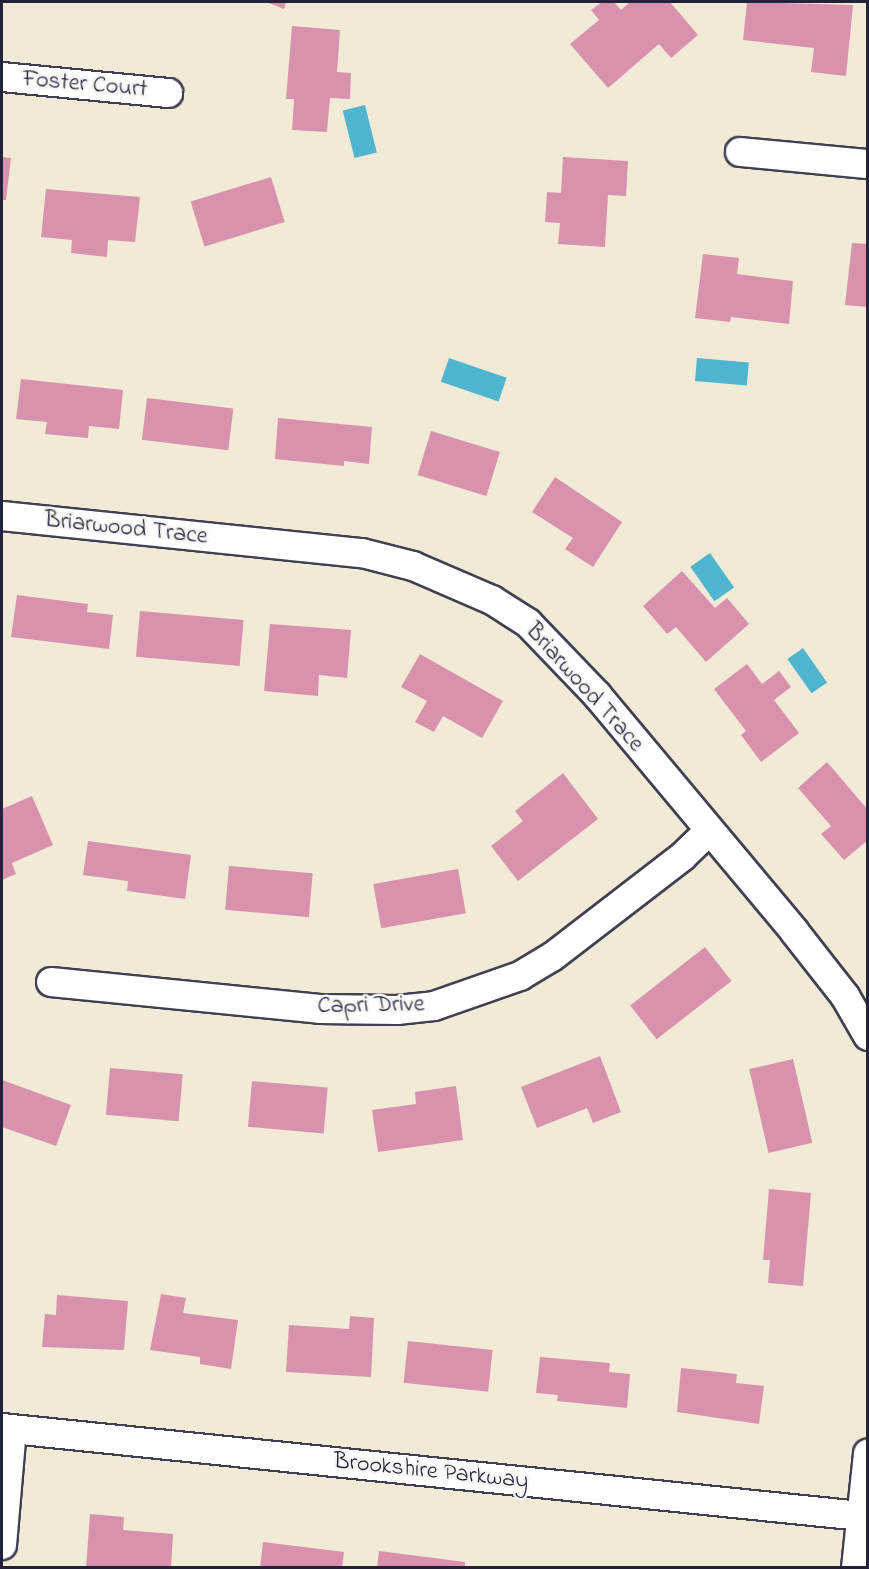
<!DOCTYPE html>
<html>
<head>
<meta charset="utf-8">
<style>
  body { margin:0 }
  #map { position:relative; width:869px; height:1569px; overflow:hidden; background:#f1ead7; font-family:"Indie Flower",sans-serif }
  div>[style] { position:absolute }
  .water>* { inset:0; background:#50b5ce; transform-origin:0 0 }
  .building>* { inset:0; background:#d892ae; transform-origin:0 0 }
  .roads { filter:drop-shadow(2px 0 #414052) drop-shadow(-2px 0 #414052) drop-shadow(0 2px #414052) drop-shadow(0 -2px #414052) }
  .minor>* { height:28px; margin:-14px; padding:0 14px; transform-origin:14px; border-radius:14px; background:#fff }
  span { translate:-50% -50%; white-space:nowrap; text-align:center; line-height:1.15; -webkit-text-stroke:5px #f6f6f2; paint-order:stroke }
  .street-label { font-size:24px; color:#22223b }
  .frame { position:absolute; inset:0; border:3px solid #22223b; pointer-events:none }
</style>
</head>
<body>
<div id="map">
  <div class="water">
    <div style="left:365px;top:105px;width:49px;height:23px;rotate:76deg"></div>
    <div style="left:449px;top:358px;width:61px;height:25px;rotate:19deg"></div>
    <div style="left:697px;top:358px;width:52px;height:23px;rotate:5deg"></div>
    <div style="left:710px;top:553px;width:42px;height:24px;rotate:55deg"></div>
    <div style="left:803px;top:648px;width:42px;height:19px;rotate:55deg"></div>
  </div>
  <div class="building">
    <div style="clip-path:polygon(266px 2px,286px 2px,284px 9px)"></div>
    <div style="clip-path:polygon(602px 2px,614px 2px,621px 10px,630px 2px,670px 2px,698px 35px,671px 58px,659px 44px,608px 88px,570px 44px,599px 20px,591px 10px)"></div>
    <div style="clip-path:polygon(747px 2px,853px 5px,846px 76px,811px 72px,814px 48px,743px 40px)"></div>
    <div style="clip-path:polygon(292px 26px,340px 30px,337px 72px,351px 73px,350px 99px,330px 98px,327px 132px,292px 130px,294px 99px,286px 99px)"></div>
    <div style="clip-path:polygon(2px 157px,11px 158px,6px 200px,2px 200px)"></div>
    <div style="clip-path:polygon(563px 157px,628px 161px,626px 196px,608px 195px,605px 247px,558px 244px,560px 223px,545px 222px,547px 192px,561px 193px)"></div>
    <div style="left:271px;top:177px;width:47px;height:84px;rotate:73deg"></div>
    <div style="clip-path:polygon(46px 189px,140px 197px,135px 242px,108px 240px,107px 257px,71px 253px,72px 240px,41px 237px)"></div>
    <div style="clip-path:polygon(852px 243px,868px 244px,868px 307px,845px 305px)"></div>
    <div style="clip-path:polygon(703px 254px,739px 258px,737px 274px,793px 281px,789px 324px,731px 317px,730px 322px,695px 318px)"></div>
    <div style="clip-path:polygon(21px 379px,123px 390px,119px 429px,89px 426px,88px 438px,45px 434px,47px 422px,16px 419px)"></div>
    <div style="left:147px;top:398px;width:87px;height:42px;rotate:7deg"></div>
    <div style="clip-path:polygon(278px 418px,372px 427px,369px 464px,344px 461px,344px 466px,275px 459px)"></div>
    <div style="left:431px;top:431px;width:72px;height:46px;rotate:17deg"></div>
    <div style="clip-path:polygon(555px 477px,622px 522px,593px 567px,565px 549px,573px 538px,532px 512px)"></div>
    <div style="clip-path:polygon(682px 571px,715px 608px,727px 598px,749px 624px,706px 662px,676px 627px,667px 634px,643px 606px)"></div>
    <div style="clip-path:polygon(17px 595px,88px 604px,87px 612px,113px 615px,109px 649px,11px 637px)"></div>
    <div style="left:140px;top:611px;width:104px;height:46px;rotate:5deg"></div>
    <div style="clip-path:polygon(270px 624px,351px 630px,347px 678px,319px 675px,318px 696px,264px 691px)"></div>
    <div style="clip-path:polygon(420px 654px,503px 701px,482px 738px,443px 716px,434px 732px,415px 722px,427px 701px,401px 687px)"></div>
    <div style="clip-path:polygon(747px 664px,762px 684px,779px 671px,791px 687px,774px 700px,799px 733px,761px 762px,741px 735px,746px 731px,714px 689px)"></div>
    <div style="clip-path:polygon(827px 762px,868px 810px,868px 840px,844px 860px,821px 834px,831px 826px,798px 788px)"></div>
    <div style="clip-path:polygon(563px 773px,598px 819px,518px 881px,491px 846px,523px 821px,515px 811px)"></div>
    <div style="clip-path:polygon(32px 796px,53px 845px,12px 863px,16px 874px,2px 880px,2px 809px)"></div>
    <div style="clip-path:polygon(88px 841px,191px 855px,185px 899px,127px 891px,128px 881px,83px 875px)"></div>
    <div style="left:229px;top:866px;width:84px;height:44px;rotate:5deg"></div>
    <div style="left:458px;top:869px;width:45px;height:86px;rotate:80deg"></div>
    <div style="left:705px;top:947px;width:43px;height:95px;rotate:52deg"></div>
    <div style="clip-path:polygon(600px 1056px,621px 1112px,593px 1123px,587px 1108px,537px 1128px,521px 1087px)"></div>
    <div style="left:793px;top:1059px;width:86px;height:45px;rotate:77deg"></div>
    <div style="left:110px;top:1068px;width:73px;height:47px;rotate:5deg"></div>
    <div style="clip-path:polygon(2px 1080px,71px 1105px,56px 1146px,2px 1127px)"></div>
    <div style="left:252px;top:1081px;width:76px;height:46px;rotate:5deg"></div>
    <div style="clip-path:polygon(456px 1086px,463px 1140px,378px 1152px,372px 1110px,416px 1104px,415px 1092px)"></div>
    <div style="clip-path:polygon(769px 1189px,811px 1193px,803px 1286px,768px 1283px,770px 1260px,763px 1260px)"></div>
    <div style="clip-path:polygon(161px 1294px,186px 1298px,183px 1313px,238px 1320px,231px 1369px,200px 1364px,200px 1357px,150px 1350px)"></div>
    <div style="clip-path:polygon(57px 1295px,128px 1301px,124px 1350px,42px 1347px,45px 1314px,56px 1315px)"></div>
    <div style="clip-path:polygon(350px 1316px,374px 1318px,371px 1377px,286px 1372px,289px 1325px,349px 1329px)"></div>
    <div style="left:408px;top:1341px;width:85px;height:42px;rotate:6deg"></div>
    <div style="clip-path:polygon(540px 1357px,610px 1363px,609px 1372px,630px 1374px,627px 1408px,557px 1401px,558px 1395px,536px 1393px)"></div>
    <div style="clip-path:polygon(681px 1368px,737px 1374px,736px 1383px,764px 1386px,759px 1424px,677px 1412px)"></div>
    <div style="clip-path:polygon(90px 1514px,124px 1517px,123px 1530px,173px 1534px,171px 1568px,86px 1568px)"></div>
    <div style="clip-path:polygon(263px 1542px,344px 1552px,342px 1568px,260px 1568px)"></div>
    <div style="clip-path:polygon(379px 1551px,465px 1562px,465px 1568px,377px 1568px)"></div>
  </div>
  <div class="roads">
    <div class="minor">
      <div style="left:2px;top:77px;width:167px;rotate:5.5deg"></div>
      <div style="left:740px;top:152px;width:129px;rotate:5.4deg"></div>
      <div style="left:2px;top:516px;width:362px;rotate:5.9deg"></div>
      <div style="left:362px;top:553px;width:53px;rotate:14.3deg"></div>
      <div style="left:413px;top:566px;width:86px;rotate:23.3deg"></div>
      <div style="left:492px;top:600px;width:43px;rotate:32.6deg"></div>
      <div style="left:528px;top:623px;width:100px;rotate:46.2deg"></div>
      <div style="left:597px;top:695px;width:307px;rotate:50.1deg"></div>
      <div style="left:794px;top:931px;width:83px;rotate:51.9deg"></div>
      <div style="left:845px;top:996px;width:46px;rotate:60.1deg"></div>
      <div style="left:51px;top:982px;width:270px;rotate:5.7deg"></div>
      <div style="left:320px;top:1009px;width:77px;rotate:0.7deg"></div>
      <div style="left:397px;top:1010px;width:37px;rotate:-6deg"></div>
      <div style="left:434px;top:1006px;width:91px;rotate:-19.2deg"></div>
      <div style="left:520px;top:976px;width:37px;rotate:-31deg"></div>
      <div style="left:552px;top:957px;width:165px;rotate:-37.6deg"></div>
      <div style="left:683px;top:856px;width:36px;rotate:-44deg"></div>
      <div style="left:2px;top:1428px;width:863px;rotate:5.85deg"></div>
      <div style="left:2px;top:1545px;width:116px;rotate:-85.1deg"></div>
      <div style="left:856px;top:1568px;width:115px;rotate:-84deg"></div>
    </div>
  </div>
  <div class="street-label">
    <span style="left:85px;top:85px;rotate:5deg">Foster Court</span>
    <span style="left:126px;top:529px;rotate:6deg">Briarwood Trace</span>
    <span style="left:584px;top:688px;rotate:48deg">Briarwood Trace</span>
    <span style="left:371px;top:1006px;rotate:-1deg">Capri Drive</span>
    <span style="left:431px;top:1472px;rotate:6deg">Brookshire Parkway</span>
  </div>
  <div class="frame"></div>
</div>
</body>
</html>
